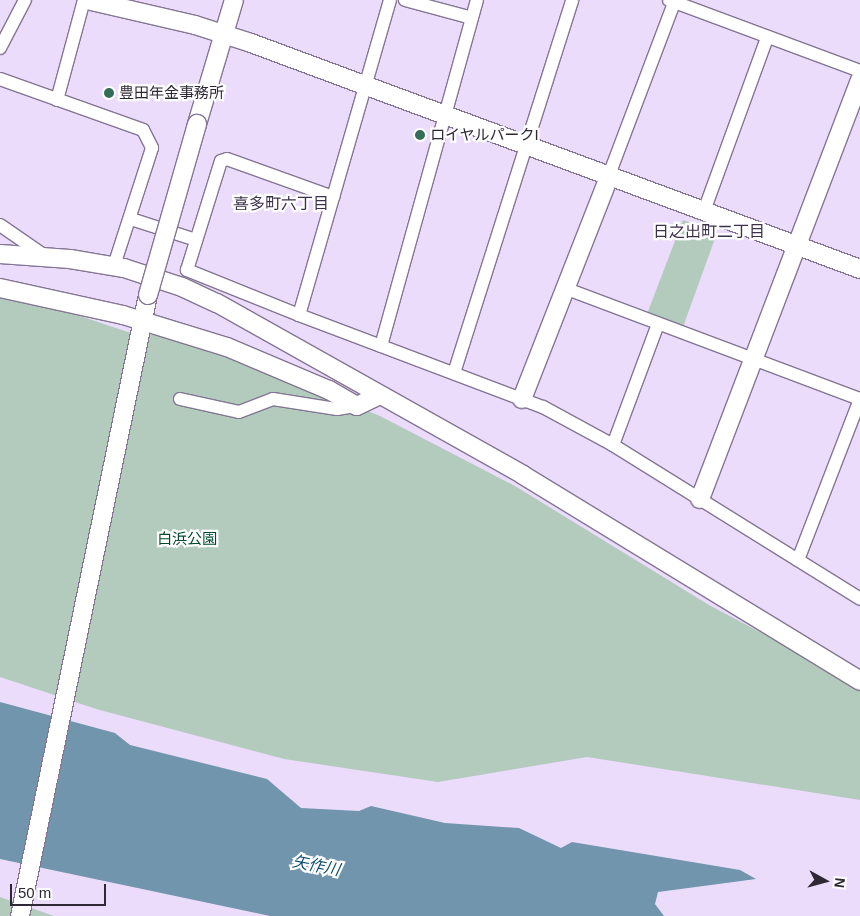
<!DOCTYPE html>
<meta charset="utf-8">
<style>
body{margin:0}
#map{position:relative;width:860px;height:916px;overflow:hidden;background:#ebdcfc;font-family:Arial,"Noto Sans JP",sans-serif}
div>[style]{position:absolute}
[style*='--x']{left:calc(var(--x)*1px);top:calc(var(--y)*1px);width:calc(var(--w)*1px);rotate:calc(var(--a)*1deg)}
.green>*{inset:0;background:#b3cbbd}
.water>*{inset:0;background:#7095ad}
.roads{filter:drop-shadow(1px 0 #847693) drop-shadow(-1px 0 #847693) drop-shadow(0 1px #847693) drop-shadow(0 -1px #847693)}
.street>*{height:12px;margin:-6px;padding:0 6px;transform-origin:6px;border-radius:6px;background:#fff}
.secondary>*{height:18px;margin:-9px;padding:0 9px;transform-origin:9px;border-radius:9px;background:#fff}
.bridges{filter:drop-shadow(1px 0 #847693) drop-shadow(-1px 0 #847693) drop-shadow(0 1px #847693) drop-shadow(0 -1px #847693)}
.secondary-bridge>*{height:18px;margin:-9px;padding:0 9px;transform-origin:9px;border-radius:9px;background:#fff}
.dots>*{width:14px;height:14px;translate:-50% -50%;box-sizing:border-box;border:2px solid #fff;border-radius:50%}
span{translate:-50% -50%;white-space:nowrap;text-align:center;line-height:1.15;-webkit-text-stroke:4.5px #fff;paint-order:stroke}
.poi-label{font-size:15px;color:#2e2835}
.left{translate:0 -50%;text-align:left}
.park-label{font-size:15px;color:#004a2c}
.neighbourhood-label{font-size:16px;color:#3e314b}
.water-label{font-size:16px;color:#0c4f71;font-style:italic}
.north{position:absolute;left:800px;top:856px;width:50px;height:50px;-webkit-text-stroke:4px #fff;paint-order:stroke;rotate:97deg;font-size:14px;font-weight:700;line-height:20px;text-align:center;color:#2e2835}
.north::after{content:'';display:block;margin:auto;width:18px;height:22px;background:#2e2835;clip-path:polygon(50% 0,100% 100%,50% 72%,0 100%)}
.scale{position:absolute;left:10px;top:884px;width:96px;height:22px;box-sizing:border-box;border:2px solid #2e2835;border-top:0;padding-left:6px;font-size:15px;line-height:18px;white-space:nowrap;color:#2e2835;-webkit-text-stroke:4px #fff;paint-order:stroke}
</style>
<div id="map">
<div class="green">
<i style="clip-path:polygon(683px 220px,717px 233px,683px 327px,647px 314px)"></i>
<i style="clip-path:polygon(0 298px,59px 309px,128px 332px,171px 337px,224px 352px,380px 416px,515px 486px,709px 605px,824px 666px,860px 689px,860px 800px,587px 757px,438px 782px,284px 759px,96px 709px,0 677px)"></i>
<i style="clip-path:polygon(0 897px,54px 916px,0 916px)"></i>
</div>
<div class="water">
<i style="clip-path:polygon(0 702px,115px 733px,130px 745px,267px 779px,301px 808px,359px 811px,371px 806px,445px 823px,519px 828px,561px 848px,572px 842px,740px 870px,756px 879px,658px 892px,655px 904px,664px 916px,270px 916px,0 859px)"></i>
</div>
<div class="roads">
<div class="street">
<i style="--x:390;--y:0;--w:328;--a:106.1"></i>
<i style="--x:299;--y:315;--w:261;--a:20.7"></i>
<i style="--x:543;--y:407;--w:80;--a:28.5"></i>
<i style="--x:613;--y:445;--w:291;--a:31.9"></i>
<i style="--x:405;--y:0;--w:69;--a:15"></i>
<i style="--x:669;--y:0;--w:204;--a:20.4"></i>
<i style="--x:0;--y:48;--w:54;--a:-62.5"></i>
<i style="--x:0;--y:79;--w:152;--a:19.6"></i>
<i style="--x:143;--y:130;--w:20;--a:63"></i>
<i style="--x:152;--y:148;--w:124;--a:107.9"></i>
<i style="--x:57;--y:100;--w:104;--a:-74.9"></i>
<i style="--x:606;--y:183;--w:196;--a:-69.3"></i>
<i style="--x:704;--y:211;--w:184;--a:-70"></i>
<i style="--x:131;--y:219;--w:68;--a:17.9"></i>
<i style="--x:0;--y:225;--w:55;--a:34.6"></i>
<i style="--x:567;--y:289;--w:313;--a:20.6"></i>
<i style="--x:299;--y:315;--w:121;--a:-158.1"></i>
<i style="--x:187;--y:270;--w:114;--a:-72.7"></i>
<i style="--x:221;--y:161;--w:6;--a:-18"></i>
<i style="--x:227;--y:159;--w:113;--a:19.7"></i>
<i style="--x:381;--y:346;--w:359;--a:-74.5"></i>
<i style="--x:454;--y:373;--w:391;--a:-72.4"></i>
<i style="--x:180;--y:399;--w:60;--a:12.4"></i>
<i style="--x:239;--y:412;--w:36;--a:-21"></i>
<i style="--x:273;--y:399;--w:65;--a:8.9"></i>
<i style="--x:337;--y:409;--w:20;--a:-9"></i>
<i style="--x:613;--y:445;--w:129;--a:-69.6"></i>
<i style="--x:798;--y:560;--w:173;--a:-68.9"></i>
</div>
<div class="secondary">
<i style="--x:87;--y:0;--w:111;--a:13"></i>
<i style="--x:195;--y:25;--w:59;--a:17.8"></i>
<i style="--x:251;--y:43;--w:650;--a:20.36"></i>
<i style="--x:197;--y:124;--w:129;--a:-73.4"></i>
<i style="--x:0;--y:254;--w:70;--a:4.1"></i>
<i style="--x:70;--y:259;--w:55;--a:9.5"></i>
<i style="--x:124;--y:268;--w:61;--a:18.1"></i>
<i style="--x:182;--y:287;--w:38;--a:25"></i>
<i style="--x:217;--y:303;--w:351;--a:29.3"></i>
<i style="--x:523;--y:475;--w:395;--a:31.4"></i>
<i style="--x:0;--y:288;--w:126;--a:12.4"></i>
<i style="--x:123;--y:315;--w:109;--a:17.1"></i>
<i style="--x:227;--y:347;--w:111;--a:22.9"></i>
<i style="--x:329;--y:390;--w:32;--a:30"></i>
<i style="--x:357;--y:406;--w:25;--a:-26"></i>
<i style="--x:522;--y:399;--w:230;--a:-68.6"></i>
<i style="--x:700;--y:499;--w:449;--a:-69.1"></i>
<i style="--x:20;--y:916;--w:634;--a:-78.35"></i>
</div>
</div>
<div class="bridges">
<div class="secondary-bridge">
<i style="--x:148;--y:295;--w:178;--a:-74"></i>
</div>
</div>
<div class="dots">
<i style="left:109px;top:93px;background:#336e58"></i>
<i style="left:420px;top:135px;background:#336e58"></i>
</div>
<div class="poi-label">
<span class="left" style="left:119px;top:93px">豊田年金事務所</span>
<span class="left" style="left:430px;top:135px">ロイヤルパークI</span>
</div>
<div class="park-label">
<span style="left:187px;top:539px">白浜公園</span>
</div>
<div class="neighbourhood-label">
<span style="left:281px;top:204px">喜多町六丁目</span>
<span style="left:709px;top:232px">日之出町二丁目</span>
</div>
<div class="water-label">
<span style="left:316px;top:866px;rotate:11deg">矢作川</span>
</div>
<div class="north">N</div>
<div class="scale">50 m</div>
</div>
